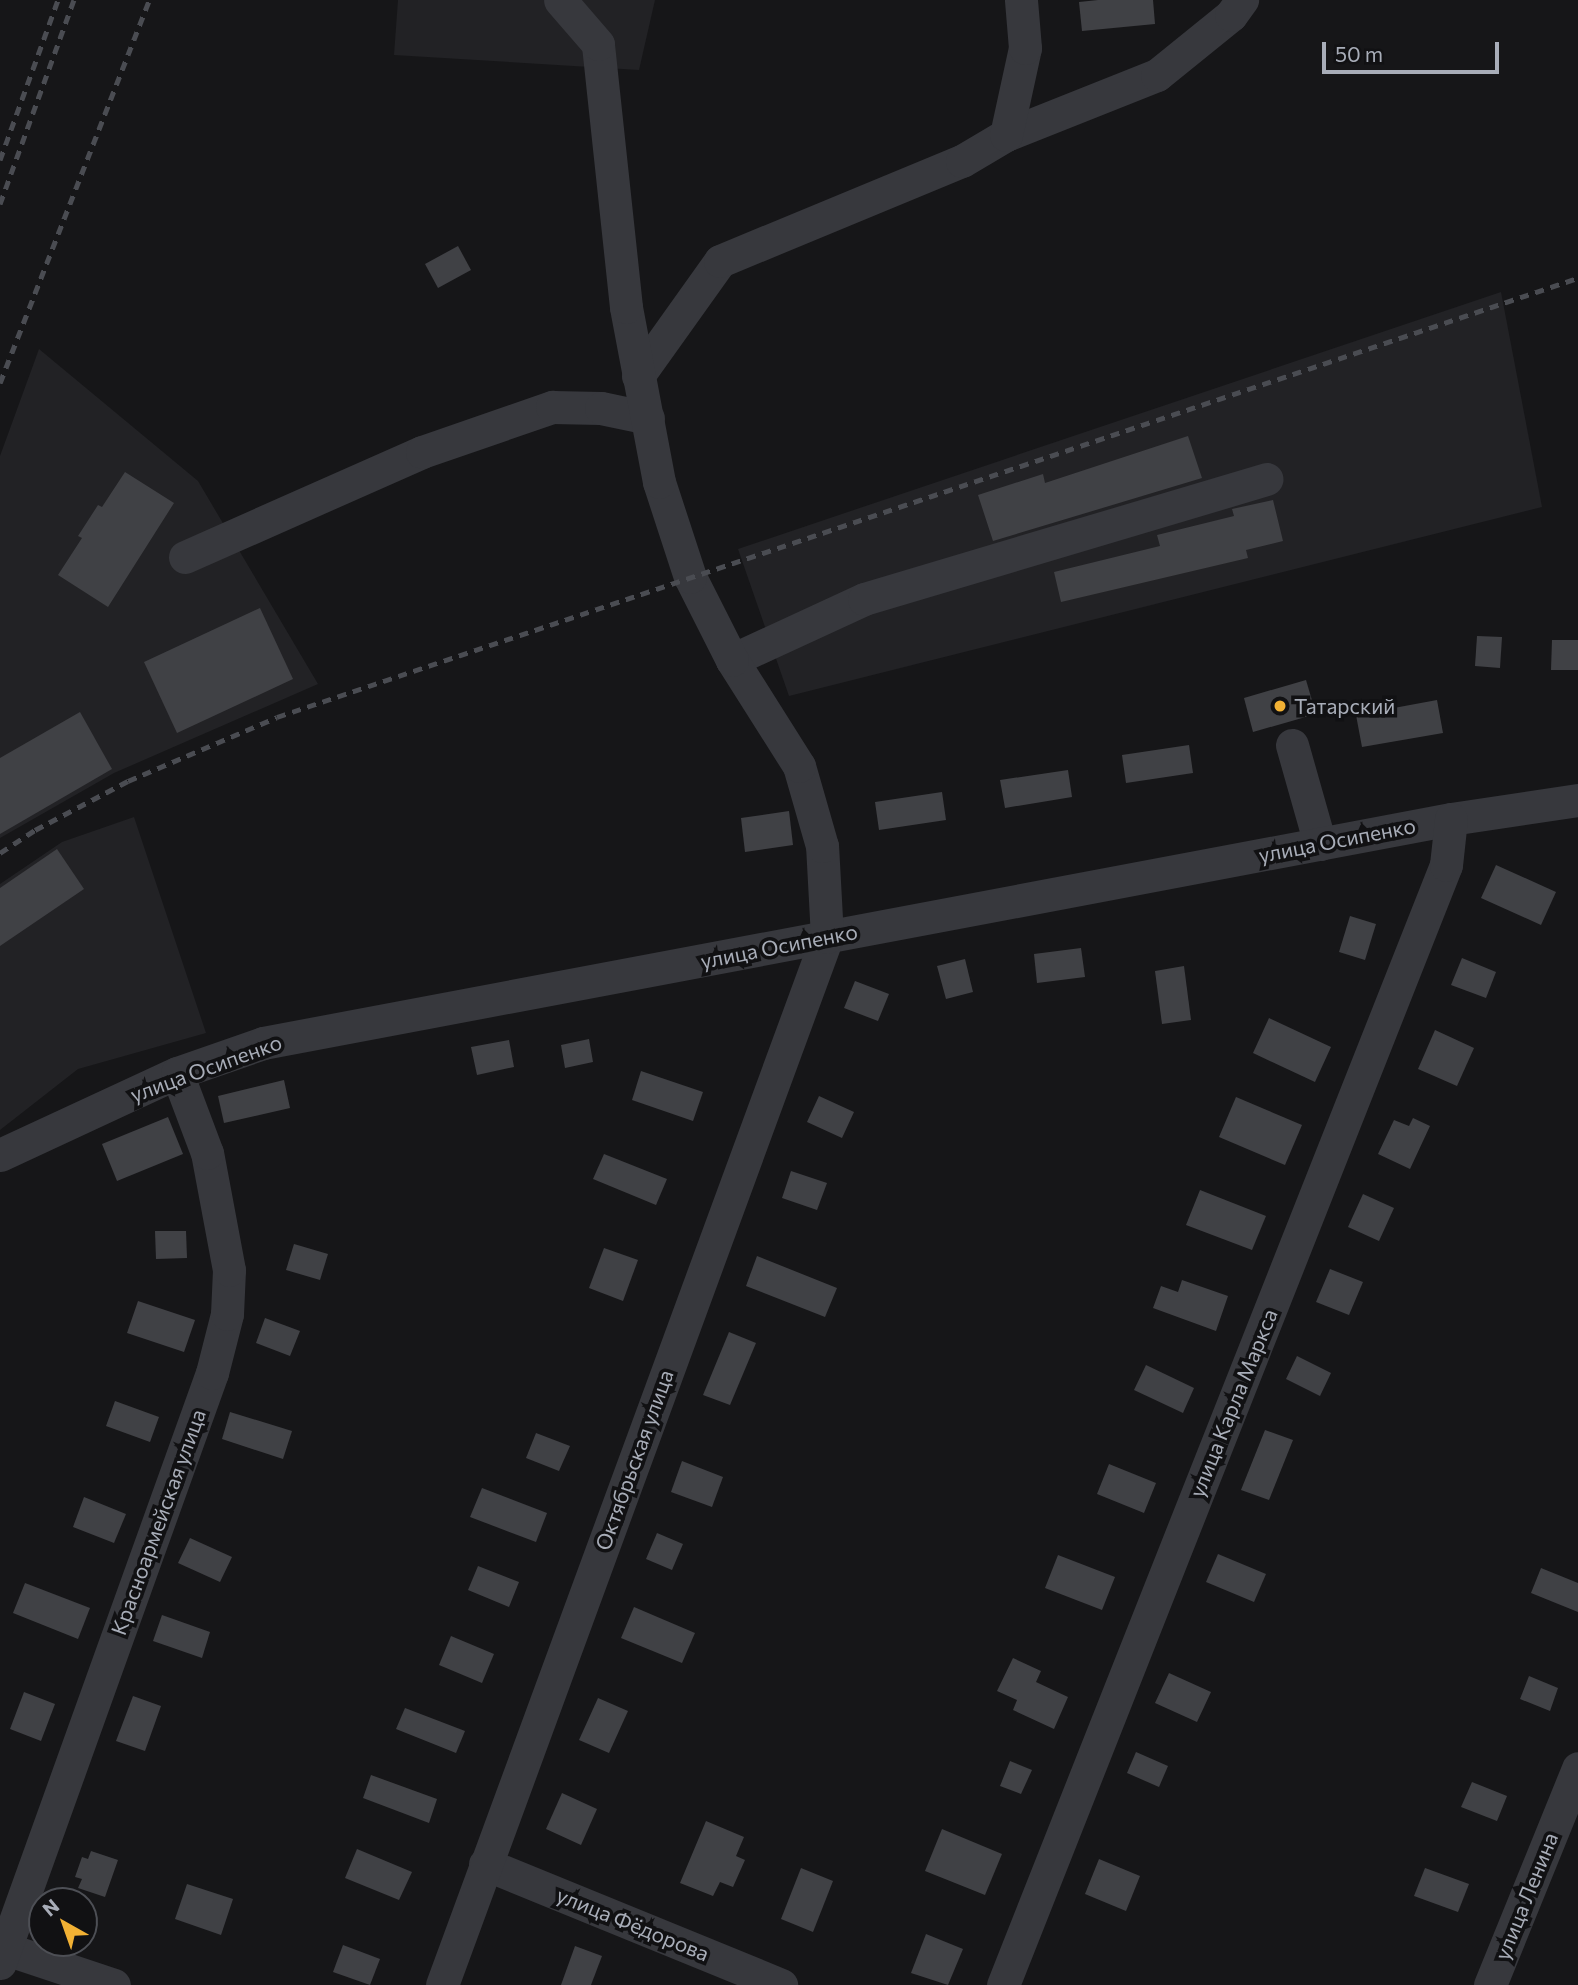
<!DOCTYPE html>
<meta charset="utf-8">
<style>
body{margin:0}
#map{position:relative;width:1578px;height:1985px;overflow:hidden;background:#161618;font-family:Commissioner,sans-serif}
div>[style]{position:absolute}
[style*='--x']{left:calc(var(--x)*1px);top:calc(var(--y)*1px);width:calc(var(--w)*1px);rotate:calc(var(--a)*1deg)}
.built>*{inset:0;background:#222225}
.building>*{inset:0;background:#404145}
.minor>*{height:33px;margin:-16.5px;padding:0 16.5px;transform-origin:16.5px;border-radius:16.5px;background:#37383d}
.rail>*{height:5px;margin-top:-2.5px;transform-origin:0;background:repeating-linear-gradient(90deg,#4a4c52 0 9px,transparent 0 16px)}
.dots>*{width:19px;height:19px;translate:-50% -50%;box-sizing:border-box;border:4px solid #111113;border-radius:50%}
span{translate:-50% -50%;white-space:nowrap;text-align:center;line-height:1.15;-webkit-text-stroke:7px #111113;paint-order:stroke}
.poi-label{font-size:21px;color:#a8adb8}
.left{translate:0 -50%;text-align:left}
.street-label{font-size:21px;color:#a8adb8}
.north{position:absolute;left:28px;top:1887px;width:70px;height:70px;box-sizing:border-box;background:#111113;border:2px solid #4d4f55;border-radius:50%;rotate:320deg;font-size:19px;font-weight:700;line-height:28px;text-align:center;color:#a8adb8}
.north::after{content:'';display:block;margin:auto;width:24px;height:32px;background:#f2b134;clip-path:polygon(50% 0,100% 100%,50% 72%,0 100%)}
.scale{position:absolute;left:1322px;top:42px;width:177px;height:32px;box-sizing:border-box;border:4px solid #a8adb8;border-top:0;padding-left:9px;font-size:21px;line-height:24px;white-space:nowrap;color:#a8adb8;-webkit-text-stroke:5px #111113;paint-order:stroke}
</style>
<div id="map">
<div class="built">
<i style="clip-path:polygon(398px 0,655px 0,639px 70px,394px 55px)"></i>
<i style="clip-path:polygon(1501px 292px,1542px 507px,789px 696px,738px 549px)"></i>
<i style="clip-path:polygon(39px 349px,198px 481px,318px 684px,114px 773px,0 838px,0 456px)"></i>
<i style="clip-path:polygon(134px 817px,206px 1033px,78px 1069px,0 1130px,0 884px,62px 842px)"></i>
</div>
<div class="building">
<i style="clip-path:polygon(1098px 0,1153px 0,1155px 24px,1082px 31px,1079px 2px)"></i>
<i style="clip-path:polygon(458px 246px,471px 270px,438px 288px,425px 264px)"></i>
<i style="clip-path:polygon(1188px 436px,1202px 478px,993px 541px,978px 495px,1043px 474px,1045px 483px)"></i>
<i style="clip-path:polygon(125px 472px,174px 503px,108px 607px,58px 575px,82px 538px,78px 536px,98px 505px,102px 507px)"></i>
<i style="clip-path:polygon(1273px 500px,1283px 541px,1246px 550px,1248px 558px,1061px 602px,1054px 572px,1160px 546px,1157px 535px,1234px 516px,1232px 509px)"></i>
<i style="clip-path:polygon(260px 608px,293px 679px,177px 733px,144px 662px)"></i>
<i style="clip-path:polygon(1477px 636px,1502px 637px,1500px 668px,1475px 666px)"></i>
<i style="clip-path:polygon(1552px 640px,1578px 640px,1578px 670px,1551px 670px)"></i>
<i style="clip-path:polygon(1306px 680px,1316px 714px,1253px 732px,1244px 698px)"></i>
<i style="clip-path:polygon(1437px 700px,1443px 733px,1362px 747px,1356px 715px)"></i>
<i style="clip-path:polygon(80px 712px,112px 769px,0 834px,0 758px)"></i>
<i style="clip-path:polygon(1189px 745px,1193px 773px,1126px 783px,1122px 755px)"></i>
<i style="clip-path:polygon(1068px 770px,1072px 797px,1005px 808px,1000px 780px)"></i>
<i style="clip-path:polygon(942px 792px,946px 820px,879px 830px,875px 802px)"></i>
<i style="clip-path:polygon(789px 811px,793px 845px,745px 852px,741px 818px)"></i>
<i style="clip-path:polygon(57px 849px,84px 889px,0 946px,0 888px)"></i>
<i style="clip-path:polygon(1496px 865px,1556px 892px,1541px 925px,1481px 898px)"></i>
<i style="clip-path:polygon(1350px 916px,1376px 924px,1365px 960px,1339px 952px)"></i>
<i style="clip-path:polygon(1081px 948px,1085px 977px,1037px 983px,1034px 954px)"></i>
<i style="clip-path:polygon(1462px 958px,1496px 972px,1486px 998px,1451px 985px)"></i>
<i style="clip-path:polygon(965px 959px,973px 992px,946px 999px,937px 966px)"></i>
<i style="clip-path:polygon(1184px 966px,1191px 1020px,1162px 1024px,1155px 971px)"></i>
<i style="clip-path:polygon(855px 981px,889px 994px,878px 1021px,844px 1008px)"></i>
<i style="clip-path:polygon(1269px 1018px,1331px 1047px,1315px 1082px,1253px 1053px)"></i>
<i style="clip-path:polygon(1435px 1030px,1474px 1048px,1457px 1086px,1418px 1069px)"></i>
<i style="clip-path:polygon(589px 1039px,593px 1062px,565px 1068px,561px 1045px)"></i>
<i style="clip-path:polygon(509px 1040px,514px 1067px,477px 1075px,471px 1047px)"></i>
<i style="clip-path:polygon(641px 1071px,703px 1092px,693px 1121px,632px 1100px)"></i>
<i style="clip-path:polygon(284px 1080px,290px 1108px,224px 1123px,218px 1096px)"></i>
<i style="clip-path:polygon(819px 1096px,854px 1112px,842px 1138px,807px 1122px)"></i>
<i style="clip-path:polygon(1236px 1097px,1302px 1125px,1285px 1165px,1219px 1137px)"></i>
<i style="clip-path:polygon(168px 1117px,183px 1154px,117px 1181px,102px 1144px)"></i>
<i style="clip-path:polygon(1413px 1118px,1430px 1126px,1410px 1169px,1378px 1154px,1394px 1120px,1409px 1126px)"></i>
<i style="clip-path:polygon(604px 1154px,667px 1179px,656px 1205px,593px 1179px)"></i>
<i style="clip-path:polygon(791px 1171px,827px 1183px,817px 1210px,782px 1198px)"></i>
<i style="clip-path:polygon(1200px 1190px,1266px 1216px,1252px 1250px,1186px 1225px)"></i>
<i style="clip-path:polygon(1363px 1194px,1394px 1208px,1379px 1241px,1348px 1227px)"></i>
<i style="clip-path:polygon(155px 1231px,186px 1231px,187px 1258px,156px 1259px)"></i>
<i style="clip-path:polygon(294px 1244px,328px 1254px,320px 1280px,286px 1270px)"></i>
<i style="clip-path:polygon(604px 1248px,638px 1260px,623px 1301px,589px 1288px)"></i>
<i style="clip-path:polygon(757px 1256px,837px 1288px,825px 1317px,746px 1286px)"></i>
<i style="clip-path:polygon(1330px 1269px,1363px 1282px,1349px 1315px,1316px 1302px)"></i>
<i style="clip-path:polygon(1182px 1280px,1228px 1296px,1216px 1331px,1153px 1308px,1161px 1286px,1178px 1292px)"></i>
<i style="clip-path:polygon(138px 1301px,195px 1320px,184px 1352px,127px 1333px)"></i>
<i style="clip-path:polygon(265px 1318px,300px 1331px,290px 1356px,256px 1343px)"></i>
<i style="clip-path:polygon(729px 1332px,756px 1343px,730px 1405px,703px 1395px)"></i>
<i style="clip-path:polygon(1297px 1356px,1331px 1373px,1320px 1396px,1286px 1379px)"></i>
<i style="clip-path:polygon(1146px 1365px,1194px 1388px,1183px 1413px,1134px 1390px)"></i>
<i style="clip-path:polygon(115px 1401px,159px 1417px,150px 1442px,106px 1426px)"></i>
<i style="clip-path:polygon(230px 1412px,292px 1431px,283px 1459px,222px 1439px)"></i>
<i style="clip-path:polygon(1265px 1430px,1293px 1440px,1269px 1500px,1241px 1490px)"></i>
<i style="clip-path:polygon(536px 1433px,570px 1446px,559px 1471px,526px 1458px)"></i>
<i style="clip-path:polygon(682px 1461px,723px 1477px,712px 1507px,671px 1492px)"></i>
<i style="clip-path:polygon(1109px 1464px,1156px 1483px,1144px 1513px,1097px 1494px)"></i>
<i style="clip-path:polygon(482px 1488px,547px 1513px,536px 1542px,470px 1517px)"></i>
<i style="clip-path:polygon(84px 1497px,126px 1514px,114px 1543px,73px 1527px)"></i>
<i style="clip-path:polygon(657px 1533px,683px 1544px,672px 1570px,646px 1559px)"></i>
<i style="clip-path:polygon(190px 1538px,232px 1557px,220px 1582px,178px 1563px)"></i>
<i style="clip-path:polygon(1218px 1554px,1266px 1574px,1254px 1602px,1206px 1582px)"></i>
<i style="clip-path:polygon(1058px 1555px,1115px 1577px,1102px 1610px,1045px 1588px)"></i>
<i style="clip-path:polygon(478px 1566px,519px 1582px,509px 1607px,468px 1590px)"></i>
<i style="clip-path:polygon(1541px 1568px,1578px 1583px,1578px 1612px,1531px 1593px)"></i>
<i style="clip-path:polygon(25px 1583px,90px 1608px,78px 1639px,13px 1613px)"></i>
<i style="clip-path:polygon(634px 1607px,695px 1633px,682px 1663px,621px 1638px)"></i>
<i style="clip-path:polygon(162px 1615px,210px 1632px,202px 1658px,153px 1641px)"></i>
<i style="clip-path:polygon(451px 1636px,494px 1654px,482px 1683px,439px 1665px)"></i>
<i style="clip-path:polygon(1013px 1658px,1041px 1671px,1036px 1682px,1068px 1697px,1054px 1729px,1013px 1710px,1017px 1700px,997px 1691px)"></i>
<i style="clip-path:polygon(1169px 1673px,1211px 1692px,1197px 1722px,1155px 1703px)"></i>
<i style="clip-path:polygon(1529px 1676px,1558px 1688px,1550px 1711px,1520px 1699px)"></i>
<i style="clip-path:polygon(24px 1692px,55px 1704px,41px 1741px,10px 1729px)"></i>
<i style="clip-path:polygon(133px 1696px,161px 1706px,145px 1751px,116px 1741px)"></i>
<i style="clip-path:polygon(598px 1698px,628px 1711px,609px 1753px,579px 1740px)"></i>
<i style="clip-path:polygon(405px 1708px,465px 1731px,456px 1753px,396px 1729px)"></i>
<i style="clip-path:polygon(1136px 1752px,1168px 1766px,1159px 1787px,1127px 1773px)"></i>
<i style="clip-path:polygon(1010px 1761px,1032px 1770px,1021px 1794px,1000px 1786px)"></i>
<i style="clip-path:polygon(371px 1775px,437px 1799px,429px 1823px,363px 1798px)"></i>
<i style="clip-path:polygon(1472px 1782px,1507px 1796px,1497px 1821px,1461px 1807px)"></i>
<i style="clip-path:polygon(562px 1793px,597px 1809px,581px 1845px,546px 1829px)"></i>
<i style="clip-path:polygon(706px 1821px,744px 1837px,736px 1856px,745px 1860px,733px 1887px,720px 1882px,713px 1896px,680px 1883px)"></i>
<i style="clip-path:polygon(942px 1829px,1002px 1854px,985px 1895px,925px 1871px)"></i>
<i style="clip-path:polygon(357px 1849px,412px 1872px,399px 1900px,345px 1878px)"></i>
<i style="clip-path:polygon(91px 1851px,118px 1860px,105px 1897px,78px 1888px,82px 1879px,75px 1877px,82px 1857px,88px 1859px)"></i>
<i style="clip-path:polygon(1099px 1859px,1140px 1876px,1126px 1911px,1085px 1894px)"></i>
<i style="clip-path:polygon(801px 1868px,833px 1881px,813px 1932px,781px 1919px)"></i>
<i style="clip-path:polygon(1425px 1868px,1469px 1884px,1458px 1912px,1414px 1896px)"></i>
<i style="clip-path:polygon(187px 1884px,233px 1899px,221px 1935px,175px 1919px)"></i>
<i style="clip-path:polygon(926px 1934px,963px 1949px,948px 1985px,911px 1973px)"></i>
<i style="clip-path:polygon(343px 1945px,380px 1959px,370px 1985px,333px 1972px)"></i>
<i style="clip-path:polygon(575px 1946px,602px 1956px,591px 1985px,561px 1985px)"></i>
</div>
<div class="minor">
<i style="--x:1006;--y:135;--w:162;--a:-21.7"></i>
<i style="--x:1157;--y:75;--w:95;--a:-39"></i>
<i style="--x:1231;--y:15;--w:19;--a:-54"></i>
<i style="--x:638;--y:376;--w:141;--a:-54.5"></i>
<i style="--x:720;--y:261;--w:262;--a:-22.5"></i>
<i style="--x:962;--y:161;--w:51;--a:-30.6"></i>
<i style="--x:1006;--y:135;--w:89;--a:-77.7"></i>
<i style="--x:1025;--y:48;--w:48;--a:-94.8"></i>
<i style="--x:185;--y:557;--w:259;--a:-23.9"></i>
<i style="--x:422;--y:452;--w:138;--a:-19.1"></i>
<i style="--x:552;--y:407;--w:49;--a:1.2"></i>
<i style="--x:601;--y:408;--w:48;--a:12"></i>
<i style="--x:732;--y:660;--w:145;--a:-24.8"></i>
<i style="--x:864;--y:599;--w:420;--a:-16.6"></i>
<i style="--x:1292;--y:745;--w:103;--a:74.2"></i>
<i style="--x:0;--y:1155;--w:195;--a:-24.9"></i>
<i style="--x:177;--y:1073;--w:91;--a:-19.2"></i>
<i style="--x:263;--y:1043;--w:1209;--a:-10.68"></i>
<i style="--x:1451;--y:819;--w:128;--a:-8.5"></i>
<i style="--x:485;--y:1864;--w:320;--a:22.2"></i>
<i style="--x:0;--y:1947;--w:120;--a:18.4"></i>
<i style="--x:0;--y:1963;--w:627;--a:-70.24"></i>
<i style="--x:212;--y:1373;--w:61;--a:-75.7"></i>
<i style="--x:227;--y:1314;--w:44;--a:-87.4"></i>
<i style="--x:229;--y:1270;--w:119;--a:-100.6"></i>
<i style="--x:207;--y:1153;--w:85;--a:-110.6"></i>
<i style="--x:442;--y:1985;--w:1116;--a:-69.83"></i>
<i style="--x:827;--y:937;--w:91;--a:-93.1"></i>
<i style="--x:822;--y:846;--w:83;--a:-106"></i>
<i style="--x:799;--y:766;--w:125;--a:-122.3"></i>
<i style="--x:732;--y:660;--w:93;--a:-116.8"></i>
<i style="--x:690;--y:577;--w:100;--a:-108.1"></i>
<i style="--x:659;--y:482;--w:178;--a:-100.7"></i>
<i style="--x:626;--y:307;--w:264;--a:-96.1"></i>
<i style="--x:598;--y:44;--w:58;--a:-130.8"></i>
<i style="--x:1003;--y:1985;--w:1204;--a:-68.42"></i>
<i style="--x:1446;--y:865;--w:46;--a:-83.8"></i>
<i style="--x:1490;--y:1985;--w:234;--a:-67.9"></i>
</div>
<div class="rail">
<i style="--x:0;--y:160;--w:170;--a:-70.1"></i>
<i style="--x:0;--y:204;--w:217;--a:-70.1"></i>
<i style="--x:0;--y:383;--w:411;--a:-68.7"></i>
<i style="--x:0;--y:853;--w:42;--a:-33.3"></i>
<i style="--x:35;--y:830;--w:105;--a:-27.8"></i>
<i style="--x:128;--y:781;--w:162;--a:-23.2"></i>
<i style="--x:277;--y:717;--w:1373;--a:-18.65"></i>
</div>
<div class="dots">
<i style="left:1280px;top:706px;background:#f2b134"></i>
</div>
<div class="poi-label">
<span class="left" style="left:1294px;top:706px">Татарский</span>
</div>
<div class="street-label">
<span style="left:1337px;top:840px;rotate:-11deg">улица Осипенко</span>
<span style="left:779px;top:946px;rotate:-11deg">улица Осипенко</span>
<span style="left:206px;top:1068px;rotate:-20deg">улица Осипенко</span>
<span style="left:1233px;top:1403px;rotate:-68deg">улица Карла Маркса</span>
<span style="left:634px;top:1460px;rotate:-70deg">Октябрьская улица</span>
<span style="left:158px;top:1522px;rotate:-70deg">Красноармейская улица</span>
<span style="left:1526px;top:1896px;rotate:-68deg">улица Ленина</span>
<span style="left:633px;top:1924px;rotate:22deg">улица Фёдорова</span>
</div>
<div class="north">N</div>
<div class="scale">50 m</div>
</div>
